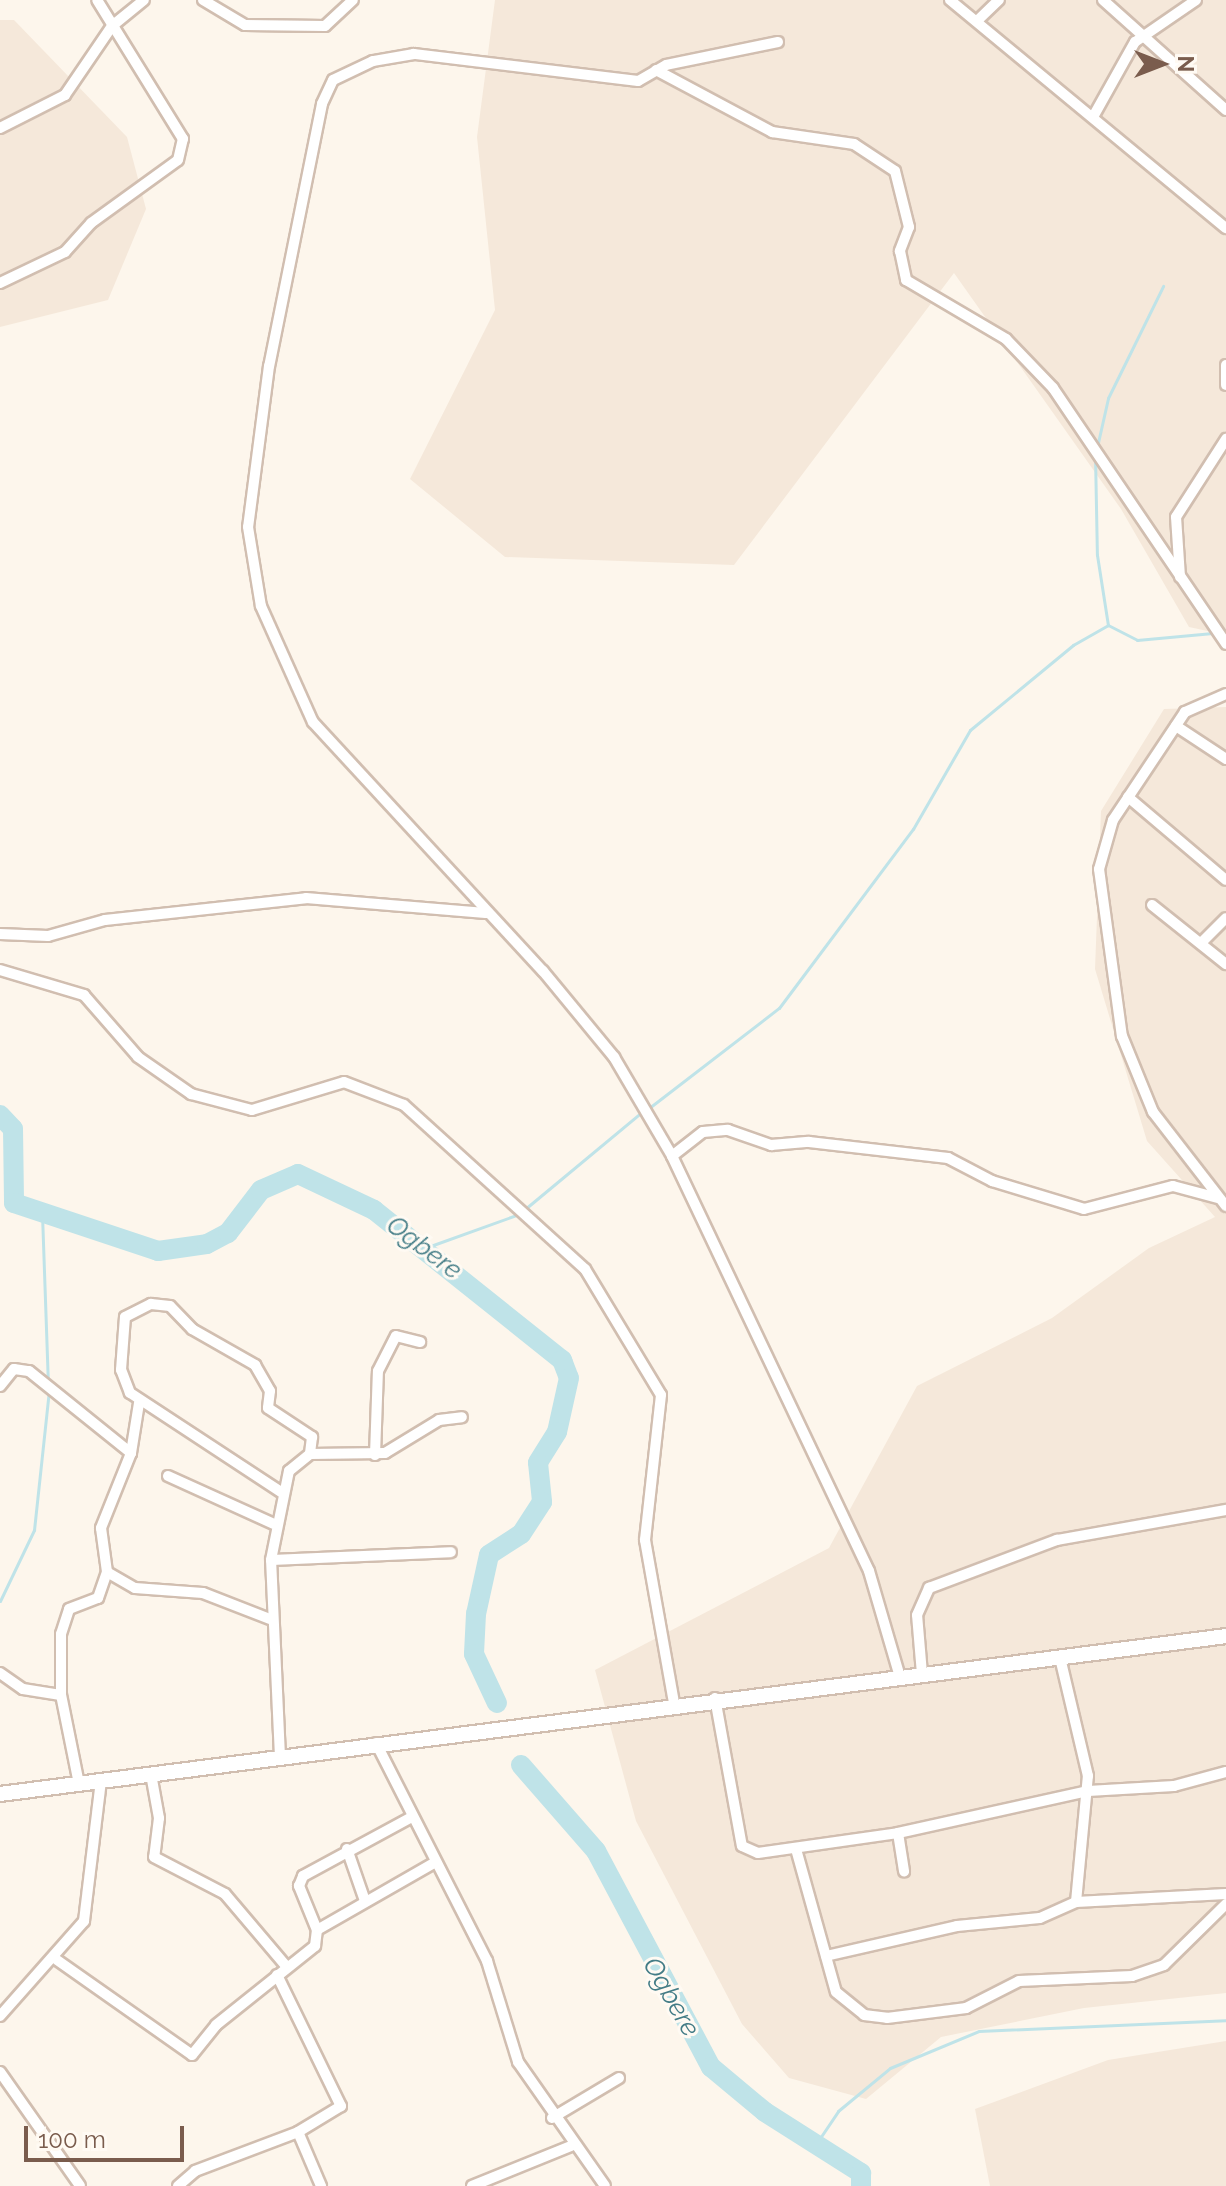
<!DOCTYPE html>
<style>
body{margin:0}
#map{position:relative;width:1226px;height:2186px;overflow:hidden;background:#fdf6ec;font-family:Raleway,sans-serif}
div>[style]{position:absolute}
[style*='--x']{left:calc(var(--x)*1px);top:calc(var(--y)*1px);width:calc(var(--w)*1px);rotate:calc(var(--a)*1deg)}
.residential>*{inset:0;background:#f5e8da}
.stream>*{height:3px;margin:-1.5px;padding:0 1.5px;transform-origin:1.5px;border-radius:1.5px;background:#bfe3e8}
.river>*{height:20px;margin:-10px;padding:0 10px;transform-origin:10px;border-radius:10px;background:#bfe3e8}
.roads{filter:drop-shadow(2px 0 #d1beb0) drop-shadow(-2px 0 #d1beb0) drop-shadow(0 2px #d1beb0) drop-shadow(0 -2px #d1beb0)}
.minor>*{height:10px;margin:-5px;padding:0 5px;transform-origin:5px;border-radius:5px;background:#fff}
.secondary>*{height:14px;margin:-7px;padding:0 7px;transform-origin:7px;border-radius:7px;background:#fff}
span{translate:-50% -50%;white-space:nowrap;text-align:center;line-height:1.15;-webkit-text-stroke:6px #fffaf3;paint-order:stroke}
.water-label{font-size:26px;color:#437c86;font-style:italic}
.north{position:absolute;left:1122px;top:24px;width:80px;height:80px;-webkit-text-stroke:6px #fffaf3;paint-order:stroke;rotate:90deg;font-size:22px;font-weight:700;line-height:32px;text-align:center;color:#7a5c4d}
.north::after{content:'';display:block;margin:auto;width:28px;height:36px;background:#7a5c4d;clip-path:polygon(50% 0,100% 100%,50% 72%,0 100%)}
.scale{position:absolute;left:24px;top:2126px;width:160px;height:36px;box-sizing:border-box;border:4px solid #7a5c4d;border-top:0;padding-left:10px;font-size:24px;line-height:28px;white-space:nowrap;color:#7a5c4d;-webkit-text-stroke:6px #fffaf3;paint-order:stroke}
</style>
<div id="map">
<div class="residential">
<i style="clip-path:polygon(495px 0,1226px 0,1226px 635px,1189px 627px,1121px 509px,954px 273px,734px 565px,505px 557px,410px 479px,495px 310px,477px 137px)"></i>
<i style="clip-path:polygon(0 20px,14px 20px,127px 137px,146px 209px,108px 300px,0 327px)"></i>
<i style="clip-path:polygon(1226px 707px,1226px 1993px,1084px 2008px,941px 2037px,866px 2099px,789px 2078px,742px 2024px,636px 1821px,595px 1670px,829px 1548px,917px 1386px,1052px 1318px,1149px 1248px,1215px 1217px,1147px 1141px,1095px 969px,1101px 811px,1164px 709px)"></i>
<i style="clip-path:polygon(1226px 2041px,1226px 2186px,990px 2186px,975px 2109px,1108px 2060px)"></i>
</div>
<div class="stream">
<i style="--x:1097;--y:447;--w:50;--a:-77.3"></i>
<i style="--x:1108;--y:398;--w:125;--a:-63.8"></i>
<i style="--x:1095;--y:455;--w:100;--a:88.9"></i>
<i style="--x:1097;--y:555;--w:71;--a:81.1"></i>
<i style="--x:1108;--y:625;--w:33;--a:27"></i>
<i style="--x:1137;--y:640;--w:76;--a:-5.3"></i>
<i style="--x:649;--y:1108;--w:164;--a:-37.6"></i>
<i style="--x:779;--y:1008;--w:224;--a:-53.2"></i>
<i style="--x:913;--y:829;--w:114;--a:-60.1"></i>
<i style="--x:970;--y:730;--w:134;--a:-39.5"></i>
<i style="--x:1073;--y:645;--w:40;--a:-29.7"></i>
<i style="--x:525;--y:1209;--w:152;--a:-39.7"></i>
<i style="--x:42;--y:1214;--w:168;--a:88"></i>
<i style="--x:422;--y:1249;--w:103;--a:-19.8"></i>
<i style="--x:0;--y:1601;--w:79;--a:-64.4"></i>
<i style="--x:34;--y:1530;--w:141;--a:-83.9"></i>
<i style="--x:818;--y:2141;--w:36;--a:-56"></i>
<i style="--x:838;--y:2111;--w:67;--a:-39.6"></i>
<i style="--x:890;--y:2068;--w:96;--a:-22.6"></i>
<i style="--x:979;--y:2031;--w:247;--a:-2.5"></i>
</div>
<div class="river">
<i style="--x:0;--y:1115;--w:19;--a:47"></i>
<i style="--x:13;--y:1129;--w:74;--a:89.2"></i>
<i style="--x:14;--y:1203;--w:152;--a:18.4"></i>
<i style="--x:158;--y:1251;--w:49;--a:-8.1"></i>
<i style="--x:207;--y:1244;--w:24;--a:-28"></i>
<i style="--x:228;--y:1233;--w:54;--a:-52.5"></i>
<i style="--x:261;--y:1190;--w:40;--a:-23.4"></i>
<i style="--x:298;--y:1174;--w:84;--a:25.3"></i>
<i style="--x:374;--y:1210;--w:241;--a:38.6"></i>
<i style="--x:562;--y:1360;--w:19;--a:69"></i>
<i style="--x:569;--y:1378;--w:55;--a:102.5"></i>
<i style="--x:557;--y:1432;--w:36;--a:122"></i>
<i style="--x:538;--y:1463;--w:39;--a:84"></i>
<i style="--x:542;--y:1502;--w:38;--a:123"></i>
<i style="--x:521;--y:1534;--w:38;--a:147"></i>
<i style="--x:489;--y:1555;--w:60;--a:102.4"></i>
<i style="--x:476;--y:1614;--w:40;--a:92.9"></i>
<i style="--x:474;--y:1654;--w:54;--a:64.9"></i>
<i style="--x:521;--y:1765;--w:114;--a:48.9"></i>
<i style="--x:596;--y:1851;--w:245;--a:62"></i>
<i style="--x:711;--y:2067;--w:70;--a:39.8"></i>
<i style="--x:765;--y:2112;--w:114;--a:32.4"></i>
<i style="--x:861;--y:2173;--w:13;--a:90"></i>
</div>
<div class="roads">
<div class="minor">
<i style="--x:203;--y:0;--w:49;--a:30.8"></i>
<i style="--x:245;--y:25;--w:80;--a:0.7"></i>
<i style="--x:325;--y:26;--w:38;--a:-43"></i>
<i style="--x:950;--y:0;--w:358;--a:39.6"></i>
<i style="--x:1103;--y:0;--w:165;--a:41.8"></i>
<i style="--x:978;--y:20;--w:29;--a:-44"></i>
<i style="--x:778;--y:42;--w:114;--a:168.4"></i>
<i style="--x:666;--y:65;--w:32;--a:150"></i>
<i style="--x:638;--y:81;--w:226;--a:-173.1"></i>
<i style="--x:414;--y:54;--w:42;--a:170.3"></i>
<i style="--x:373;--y:61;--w:44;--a:154.6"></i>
<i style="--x:333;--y:80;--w:26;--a:115"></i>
<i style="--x:322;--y:104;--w:267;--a:101.4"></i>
<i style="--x:269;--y:366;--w:162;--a:97.4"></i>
<i style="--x:248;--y:527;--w:80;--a:80.7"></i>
<i style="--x:261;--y:606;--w:127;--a:65.9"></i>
<i style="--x:313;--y:722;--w:339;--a:47.3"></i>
<i style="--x:543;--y:971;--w:112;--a:50.5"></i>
<i style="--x:614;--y:1057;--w:115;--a:59.6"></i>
<i style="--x:672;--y:1156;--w:459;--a:64.6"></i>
<i style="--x:869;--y:1571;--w:110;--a:73.7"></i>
<i style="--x:656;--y:70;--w:132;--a:28.1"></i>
<i style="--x:772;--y:132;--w:83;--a:8.3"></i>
<i style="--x:854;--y:144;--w:49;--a:33.4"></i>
<i style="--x:895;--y:171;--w:58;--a:76"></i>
<i style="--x:909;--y:227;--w:26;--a:111"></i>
<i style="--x:900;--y:251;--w:30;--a:78"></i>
<i style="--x:906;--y:280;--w:116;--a:30.5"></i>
<i style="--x:1006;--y:339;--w:68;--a:46.2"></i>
<i style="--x:1053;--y:388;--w:309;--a:55.9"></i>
<i style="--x:1093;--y:117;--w:86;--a:-60.8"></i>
<i style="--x:1135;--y:42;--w:74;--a:-34.5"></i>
<i style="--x:0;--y:128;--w:73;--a:-26.9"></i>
<i style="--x:65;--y:95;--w:83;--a:-55.7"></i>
<i style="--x:112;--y:26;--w:41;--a:-39.1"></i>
<i style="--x:0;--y:283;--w:72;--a:-25.5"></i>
<i style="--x:65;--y:252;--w:39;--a:-48"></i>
<i style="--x:91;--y:223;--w:107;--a:-35.9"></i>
<i style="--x:178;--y:160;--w:22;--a:-77"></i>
<i style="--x:183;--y:139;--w:163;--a:-121.7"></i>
<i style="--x:1226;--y:365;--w:20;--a:90"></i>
<i style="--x:1180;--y:577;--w:60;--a:-93.8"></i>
<i style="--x:1176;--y:517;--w:93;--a:-57.3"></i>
<i style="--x:1226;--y:694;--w:45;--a:156.3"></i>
<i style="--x:1185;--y:712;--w:130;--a:123.7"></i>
<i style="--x:1113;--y:820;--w:51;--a:105.9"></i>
<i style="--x:1099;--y:869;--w:169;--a:82.2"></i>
<i style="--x:1122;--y:1036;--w:82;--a:67.8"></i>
<i style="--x:1153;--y:1112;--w:119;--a:52.2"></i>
<i style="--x:1176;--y:726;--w:60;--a:33.4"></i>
<i style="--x:1128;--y:797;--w:128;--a:40.3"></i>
<i style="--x:1152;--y:905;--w:95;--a:38.6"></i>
<i style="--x:0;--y:934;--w:48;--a:2.4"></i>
<i style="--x:48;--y:936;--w:59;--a:-15.7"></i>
<i style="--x:105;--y:920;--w:202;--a:-6.2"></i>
<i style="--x:306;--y:898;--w:180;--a:4.8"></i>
<i style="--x:1201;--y:943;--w:35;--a:-45"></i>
<i style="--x:0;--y:970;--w:88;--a:16.6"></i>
<i style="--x:84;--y:995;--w:82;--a:48.9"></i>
<i style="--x:138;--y:1057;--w:65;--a:34.9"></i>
<i style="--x:191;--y:1094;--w:63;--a:14.7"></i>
<i style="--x:252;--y:1110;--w:96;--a:-16.9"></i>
<i style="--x:344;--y:1082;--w:64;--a:21"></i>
<i style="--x:404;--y:1105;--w:244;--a:42.2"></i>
<i style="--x:585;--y:1269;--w:147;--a:58.9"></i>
<i style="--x:661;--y:1395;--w:146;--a:96.3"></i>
<i style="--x:645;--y:1540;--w:166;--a:79.9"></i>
<i style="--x:672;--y:1156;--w:39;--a:-38"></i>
<i style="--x:703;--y:1132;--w:25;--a:-5"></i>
<i style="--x:728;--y:1130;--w:46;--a:19.2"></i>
<i style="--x:771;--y:1145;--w:38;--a:-5"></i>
<i style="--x:809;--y:1142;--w:140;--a:6.6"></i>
<i style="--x:948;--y:1158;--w:50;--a:27.6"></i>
<i style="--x:992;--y:1181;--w:96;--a:16.9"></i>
<i style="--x:1084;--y:1209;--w:92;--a:-14.5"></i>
<i style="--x:1173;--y:1186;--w:47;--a:14.9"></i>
<i style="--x:0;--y:1386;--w:22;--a:-51"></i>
<i style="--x:14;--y:1369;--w:15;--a:8"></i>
<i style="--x:29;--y:1371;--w:131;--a:38.8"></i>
<i style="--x:139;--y:1403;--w:51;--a:99.1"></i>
<i style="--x:131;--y:1453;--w:81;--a:111.8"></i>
<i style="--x:101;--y:1528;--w:44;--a:82.2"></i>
<i style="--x:107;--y:1572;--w:32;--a:30"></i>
<i style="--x:135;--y:1588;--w:68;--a:4.2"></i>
<i style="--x:203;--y:1593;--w:72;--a:21.2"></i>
<i style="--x:375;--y:1455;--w:84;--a:-88"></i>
<i style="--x:378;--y:1371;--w:39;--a:-63"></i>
<i style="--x:396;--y:1336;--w:25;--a:14"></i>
<i style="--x:168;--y:1476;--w:116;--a:24.4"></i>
<i style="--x:281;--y:1492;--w:181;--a:-146.7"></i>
<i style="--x:130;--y:1393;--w:25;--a:-111"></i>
<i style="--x:121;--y:1370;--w:53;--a:-85.7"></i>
<i style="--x:125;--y:1317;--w:29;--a:-27"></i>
<i style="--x:151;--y:1304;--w:19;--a:6"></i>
<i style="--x:170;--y:1306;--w:32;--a:46"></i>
<i style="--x:192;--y:1329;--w:73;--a:29.7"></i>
<i style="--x:255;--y:1365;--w:30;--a:60"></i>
<i style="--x:270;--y:1391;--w:17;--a:97"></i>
<i style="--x:268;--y:1408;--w:53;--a:33.4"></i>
<i style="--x:312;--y:1437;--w:17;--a:97"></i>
<i style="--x:271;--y:1560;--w:180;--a:-2.5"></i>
<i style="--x:0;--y:1673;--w:28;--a:35"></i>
<i style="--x:23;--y:1689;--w:38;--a:9"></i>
<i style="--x:922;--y:1674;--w:59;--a:-94.8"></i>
<i style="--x:917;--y:1615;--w:30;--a:-66"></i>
<i style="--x:929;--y:1588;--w:137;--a:-20.6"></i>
<i style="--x:1057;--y:1540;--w:172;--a:-10.1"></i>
<i style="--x:715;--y:1698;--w:150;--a:79.7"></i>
<i style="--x:742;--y:1846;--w:17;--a:24"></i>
<i style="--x:758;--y:1853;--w:141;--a:-8.1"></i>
<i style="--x:898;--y:1833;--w:39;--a:81"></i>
<i style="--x:376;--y:1743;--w:245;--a:63"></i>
<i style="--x:487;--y:1961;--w:106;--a:72.9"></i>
<i style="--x:518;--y:2062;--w:151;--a:54.9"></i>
<i style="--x:280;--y:1757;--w:197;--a:-92.6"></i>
<i style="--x:271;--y:1560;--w:91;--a:-78.6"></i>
<i style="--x:289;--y:1471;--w:27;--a:-39"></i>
<i style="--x:310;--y:1454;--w:75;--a:-0.8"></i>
<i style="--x:385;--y:1453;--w:63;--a:-31.4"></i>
<i style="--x:439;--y:1420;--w:23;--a:-7"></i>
<i style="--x:151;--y:1774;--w:45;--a:79.7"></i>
<i style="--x:159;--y:1818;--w:39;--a:97"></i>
<i style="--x:154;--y:1857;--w:80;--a:27.5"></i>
<i style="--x:225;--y:1894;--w:96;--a:49.7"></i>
<i style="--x:79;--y:1784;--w:91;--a:-101.4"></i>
<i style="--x:61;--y:1695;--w:61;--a:-90"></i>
<i style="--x:61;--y:1634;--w:26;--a:-72"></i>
<i style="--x:69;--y:1609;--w:31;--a:-21"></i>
<i style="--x:98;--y:1598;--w:28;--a:-71"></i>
<i style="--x:898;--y:1833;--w:195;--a:-12.5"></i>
<i style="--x:1088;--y:1791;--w:86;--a:-3.3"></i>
<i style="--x:1174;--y:1786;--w:54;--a:-15.1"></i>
<i style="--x:347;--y:1849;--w:55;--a:70.9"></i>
<i style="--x:796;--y:1849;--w:148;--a:74.4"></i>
<i style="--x:836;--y:1992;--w:36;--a:39"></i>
<i style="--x:864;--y:2015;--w:23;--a:7"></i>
<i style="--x:887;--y:2018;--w:80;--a:-7.2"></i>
<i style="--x:966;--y:2008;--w:59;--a:-27"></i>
<i style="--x:1019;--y:1981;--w:113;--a:-2.5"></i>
<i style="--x:1132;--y:1976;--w:34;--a:-19"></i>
<i style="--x:1164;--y:1965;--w:87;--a:-44.5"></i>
<i style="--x:1076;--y:1902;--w:150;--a:-3.1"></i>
<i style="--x:317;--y:1930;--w:135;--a:-29.8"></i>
<i style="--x:826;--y:1956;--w:134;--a:-12.9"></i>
<i style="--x:957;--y:1926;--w:83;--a:-5.5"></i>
<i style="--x:1040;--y:1918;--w:39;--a:-24"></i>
<i style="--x:1076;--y:1902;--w:127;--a:-84.6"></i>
<i style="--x:1088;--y:1776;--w:121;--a:-103.3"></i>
<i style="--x:57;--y:1960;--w:165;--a:35.1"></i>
<i style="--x:192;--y:2055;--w:38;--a:-51"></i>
<i style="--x:216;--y:2025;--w:127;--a:-38.6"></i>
<i style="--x:315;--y:1946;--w:16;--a:-83"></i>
<i style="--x:317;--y:1930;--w:48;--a:-112.2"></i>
<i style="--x:299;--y:1886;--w:11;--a:-68"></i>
<i style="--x:303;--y:1876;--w:122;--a:-28.5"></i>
<i style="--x:277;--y:1975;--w:146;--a:64"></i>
<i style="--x:341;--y:2106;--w:50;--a:148.8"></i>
<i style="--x:0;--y:2016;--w:127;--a:-48.5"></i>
<i style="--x:84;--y:1921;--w:141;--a:-83.1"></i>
<i style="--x:0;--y:2072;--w:139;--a:54.9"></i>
<i style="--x:552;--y:2118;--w:78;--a:-30.8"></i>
<i style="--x:178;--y:2186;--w:23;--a:-41"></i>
<i style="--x:195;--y:2171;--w:110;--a:-20.7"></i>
<i style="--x:298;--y:2132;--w:59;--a:66.9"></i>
<i style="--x:472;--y:2186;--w:107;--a:-22"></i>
</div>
<div class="secondary">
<i style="--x:0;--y:1794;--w:1236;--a:-7.34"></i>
</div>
</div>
<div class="water-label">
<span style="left:424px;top:1248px;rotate:37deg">Ogbere</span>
<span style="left:671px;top:1997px;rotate:60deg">Ogbere</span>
</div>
<div class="north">N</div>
<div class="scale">100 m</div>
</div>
